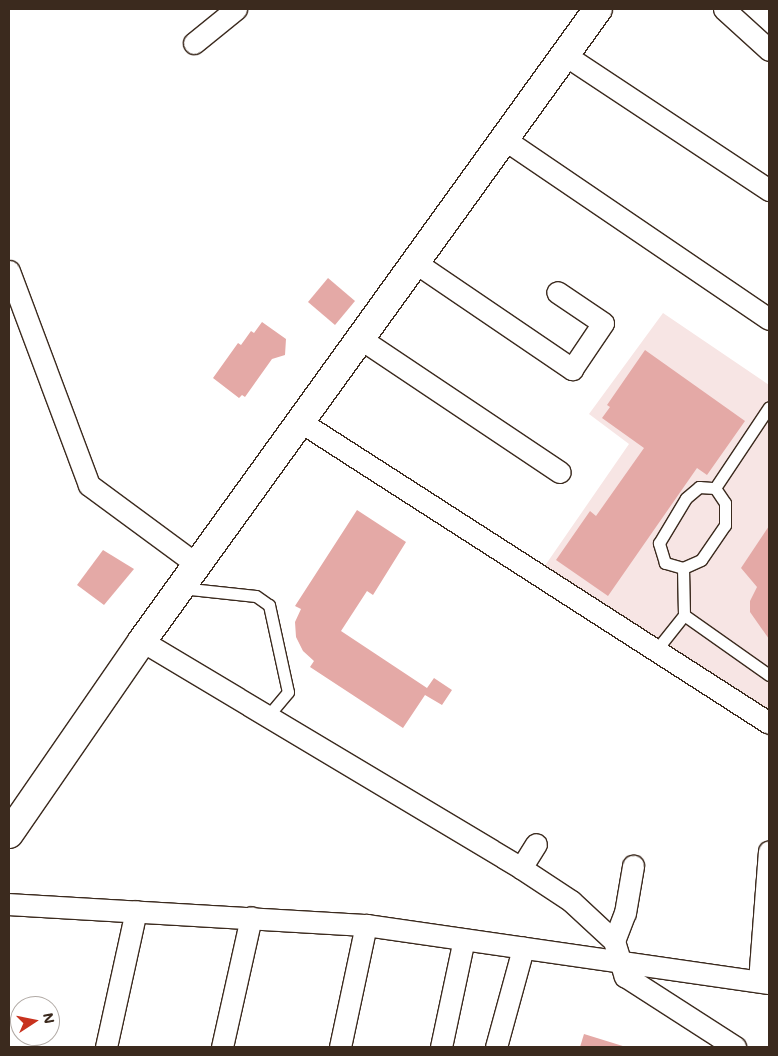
<!DOCTYPE html>
<style>
body{margin:0}
#map{position:relative;width:778px;height:1056px;overflow:hidden;background:#fff;font-family:Mali,sans-serif}
div>[style]{position:absolute}
[style*='--x']{left:calc(var(--x)*1px);top:calc(var(--y)*1px);width:calc(var(--w)*1px);rotate:calc(var(--a)*1deg)}
.built>*{inset:0;background:#f7e5e4}
.building>*{inset:0;background:#e4a9a6}
.roads{filter:drop-shadow(1px 0 #3b2a1e) drop-shadow(-1px 0 #3b2a1e) drop-shadow(0 1px #3b2a1e) drop-shadow(0 -1px #3b2a1e)}
.service>*{height:11px;margin:-5.5px;padding:0 5.5px;transform-origin:5.5px;border-radius:5.5px;background:#fff}
.minor>*{height:21px;margin:-10.5px;padding:0 10.5px;transform-origin:10.5px;border-radius:10.5px;background:#fff}
.tertiary>*{height:28px;margin:-14px;padding:0 14px;transform-origin:14px;border-radius:14px;background:#fff}
span{translate:-50% -50%;white-space:nowrap;text-align:center;line-height:1.15;-webkit-text-stroke:4px #fff;paint-order:stroke}
.frame{position:absolute;inset:0;border:10px solid #3b2a1e;pointer-events:none}
.north{position:absolute;left:10px;top:996px;width:50px;height:50px;box-sizing:border-box;background:#fff;border:1px solid #b1aaa5;border-radius:50%;rotate:79deg;font-size:14px;font-weight:700;line-height:20px;text-align:center;color:#3b2a1e}
.north::after{content:'';display:block;margin:auto;width:18px;height:22px;background:#c8321e;clip-path:polygon(50% 0,100% 100%,50% 72%,0 100%)}
</style>
<div id="map">
<div class="built">
<i style="clip-path:polygon(663px 313px,769px 385px,769px 715px,542px 570px,629px 444px,589px 414px)"></i>
</div>
<div class="building">
<i style="clip-path:polygon(328px 278px,355px 301px,335px 325px,308px 302px)"></i>
<i style="clip-path:polygon(262px 322px,286px 339px,285px 355px,272px 359px,245px 397px,242px 395px,239px 398px,213px 378px,238px 343px,241px 345px,251px 331px,254px 333px)"></i>
<i style="clip-path:polygon(645px 350px,745px 421px,707px 475px,697px 468px,608px 596px,556px 560px,590px 511px,596px 516px,644px 448px,602px 418px,610px 407px,607px 405px)"></i>
<i style="clip-path:polygon(357px 510px,406px 542px,373px 595px,367px 591px,341px 631px,427px 688px,434px 678px,452px 690px,442px 705px,425px 695px,403px 728px,310px 667px,314px 661px,303px 651px,296px 637px,295px 622px,301px 609px,295px 606px)"></i>
<i style="clip-path:polygon(769px 526px,769px 639px,750px 612px,750px 601px,757px 587px,741px 568px)"></i>
<i style="clip-path:polygon(103px 550px,134px 569px,104px 605px,77px 585px)"></i>
<i style="clip-path:polygon(584px 1034px,626px 1047px,580px 1047px)"></i>
</div>
<div class="roads">
<div class="service">
<i style="--x:699;--y:487;--w:16;--a:4"></i>
<i style="--x:715;--y:488;--w:18;--a:56"></i>
<i style="--x:725;--y:503;--w:22;--a:90"></i>
<i style="--x:725;--y:525;--w:42;--a:124.4"></i>
<i style="--x:701;--y:560;--w:20;--a:156"></i>
<i style="--x:683;--y:568;--w:19;--a:-164"></i>
<i style="--x:665;--y:563;--w:21;--a:-107"></i>
<i style="--x:659;--y:543;--w:52;--a:-59"></i>
<i style="--x:686;--y:498;--w:17;--a:-40"></i>
<i style="--x:715;--y:488;--w:97;--a:-56.3"></i>
<i style="--x:181;--y:588;--w:75;--a:6.1"></i>
<i style="--x:256;--y:596;--w:16;--a:35"></i>
<i style="--x:269;--y:605;--w:89;--a:77.7"></i>
<i style="--x:288;--y:692;--w:31;--a:130"></i>
<i style="--x:684;--y:615;--w:104;--a:35.2"></i>
<i style="--x:657;--y:649;--w:43;--a:-51.5"></i>
<i style="--x:684;--y:615;--w:47;--a:-91.2"></i>
</div>
<div class="minor">
<i style="--x:724;--y:9;--w:61;--a:42.3"></i>
<i style="--x:194;--y:43;--w:54;--a:-39"></i>
<i style="--x:565;--y:55;--w:245;--a:33.5"></i>
<i style="--x:504;--y:139;--w:320;--a:34.2"></i>
<i style="--x:416;--y:263;--w:189;--a:34.2"></i>
<i style="--x:572;--y:369;--w:55;--a:-56"></i>
<i style="--x:603;--y:323;--w:55;--a:-146"></i>
<i style="--x:9;--y:271;--w:228;--a:69.5"></i>
<i style="--x:89;--y:485;--w:133;--a:36.4"></i>
<i style="--x:361;--y:339;--w:239;--a:33.8"></i>
<i style="--x:301;--y:422;--w:556;--a:32.75"></i>
<i style="--x:142;--y:641;--w:442;--a:30.9"></i>
<i style="--x:521;--y:868;--w:60;--a:33.4"></i>
<i style="--x:571;--y:901;--w:59;--a:42.9"></i>
<i style="--x:614;--y:941;--w:37;--a:73"></i>
<i style="--x:625;--y:976;--w:131;--a:32.8"></i>
<i style="--x:521;--y:868;--w:28;--a:-58"></i>
<i style="--x:9;--y:904;--w:358;--a:3.4"></i>
<i style="--x:366;--y:925;--w:407;--a:8.2"></i>
<i style="--x:614;--y:941;--w:30;--a:-69"></i>
<i style="--x:625;--y:913;--w:48;--a:-80.3"></i>
<i style="--x:759;--y:981;--w:130;--a:-85.6"></i>
<i style="--x:106;--y:1047;--w:139;--a:-77.6"></i>
<i style="--x:222;--y:1047;--w:133;--a:-77.4"></i>
<i style="--x:340;--y:1047;--w:125;--a:-78"></i>
<i style="--x:441;--y:1047;--w:110;--a:-78"></i>
<i style="--x:496;--y:1047;--w:103;--a:-74.7"></i>
</div>
<div class="tertiary">
<i style="--x:9;--y:834;--w:234;--a:-55.4"></i>
<i style="--x:142;--y:641;--w:779;--a:-54.19"></i>
</div>
</div>
<div class="frame"></div>
<div class="north">N</div>
</div>
